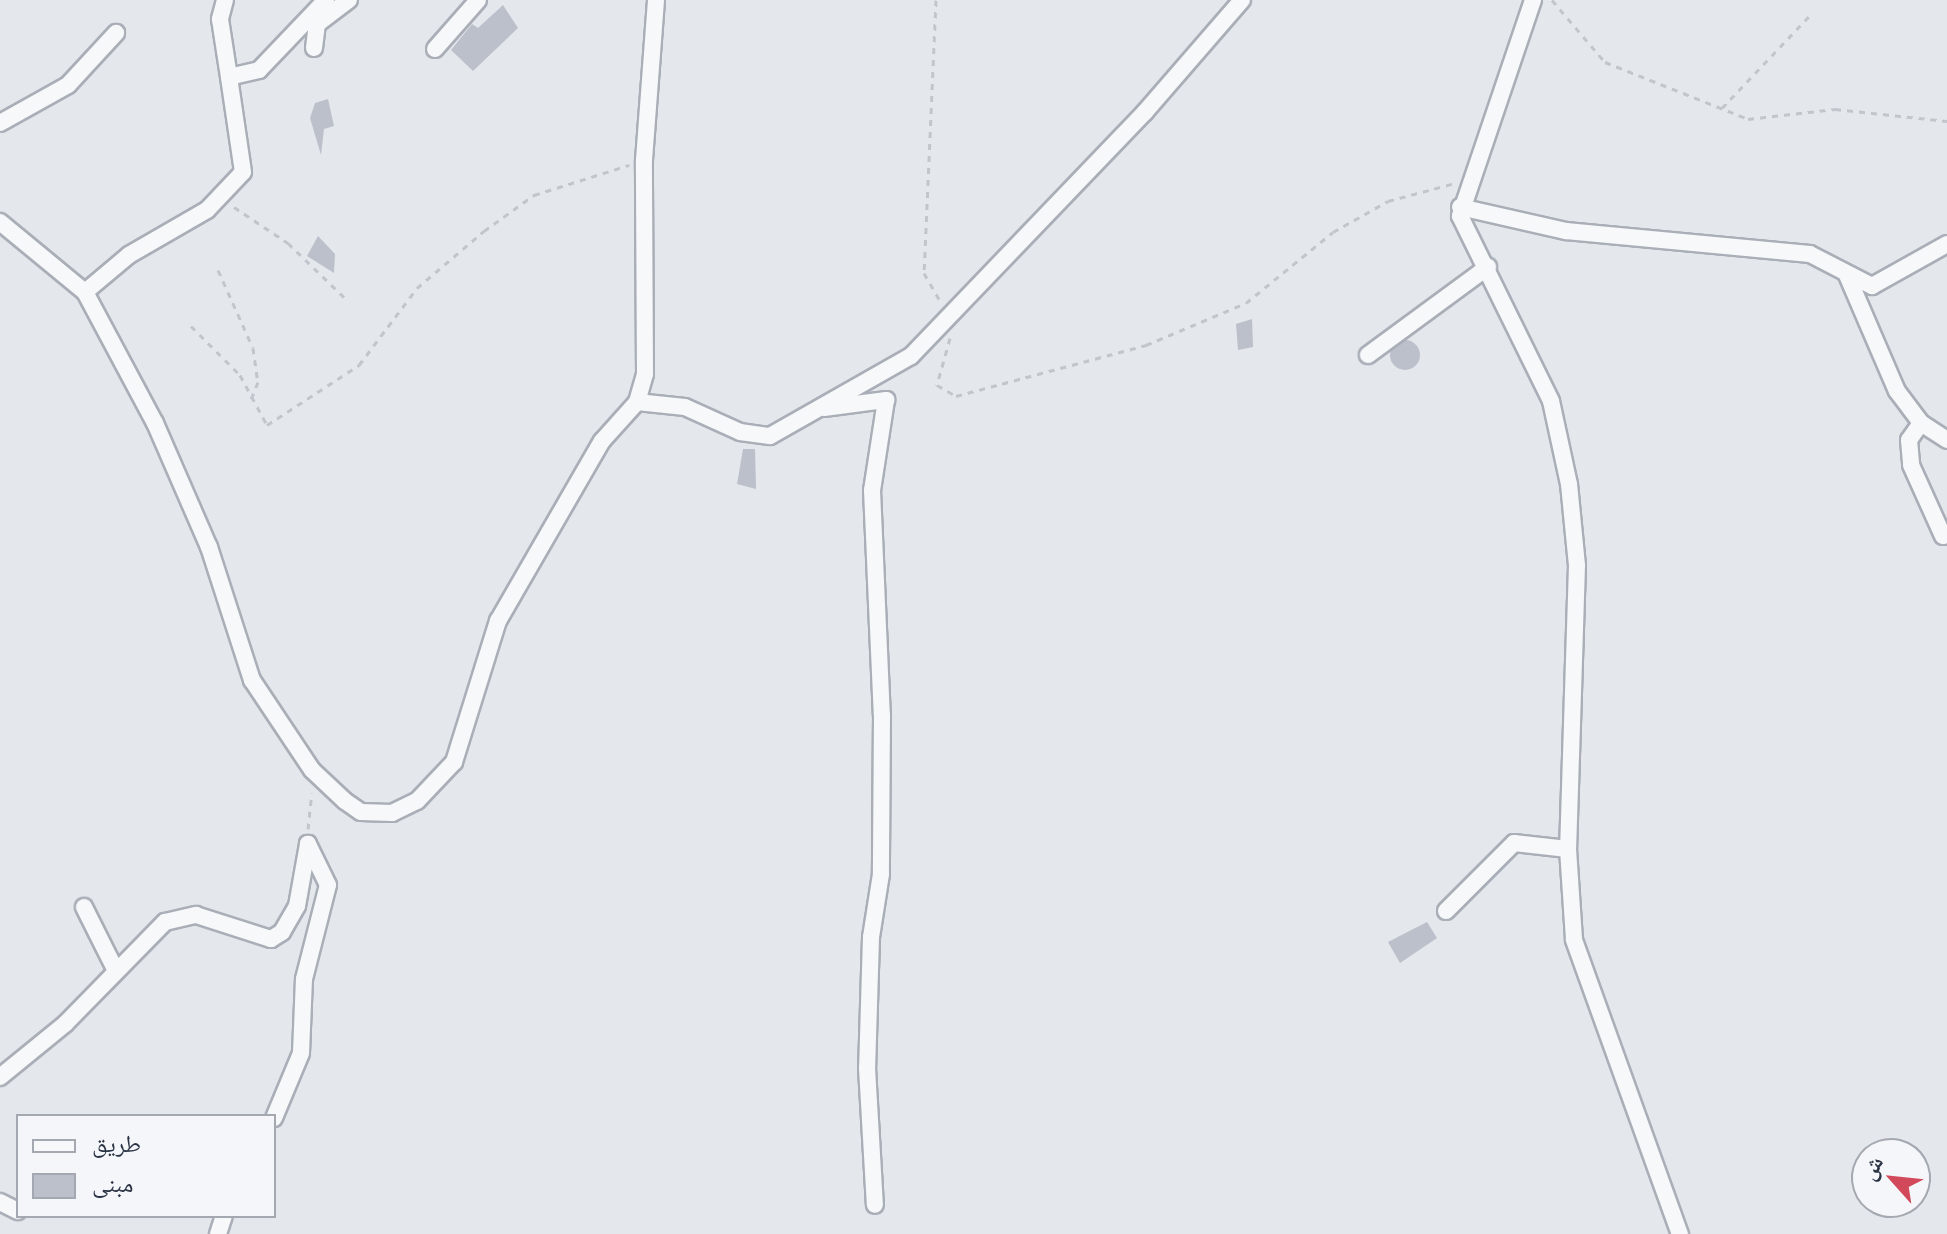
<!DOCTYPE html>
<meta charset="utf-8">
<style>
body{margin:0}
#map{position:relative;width:1947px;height:1234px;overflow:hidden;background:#e4e7ec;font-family:"Titillium Web","Noto Naskh Arabic",sans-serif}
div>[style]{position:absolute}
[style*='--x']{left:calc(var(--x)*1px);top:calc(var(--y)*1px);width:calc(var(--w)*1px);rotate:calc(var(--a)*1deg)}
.building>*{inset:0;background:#bbc0ca}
.round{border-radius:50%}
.path>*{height:3px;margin-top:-1.5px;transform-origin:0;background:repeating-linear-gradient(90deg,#c2c5cb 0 6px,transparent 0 12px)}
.roads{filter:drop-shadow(2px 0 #a9aeb7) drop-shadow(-2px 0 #a9aeb7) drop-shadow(0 2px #a9aeb7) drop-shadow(0 -2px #a9aeb7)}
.minor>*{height:16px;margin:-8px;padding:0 8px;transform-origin:8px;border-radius:8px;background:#f7f8fa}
span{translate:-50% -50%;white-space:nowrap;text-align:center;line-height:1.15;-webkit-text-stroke:7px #f4f6f9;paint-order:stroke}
.legend{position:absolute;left:16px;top:1114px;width:260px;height:104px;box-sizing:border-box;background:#f4f6f9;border:2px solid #a4a8b1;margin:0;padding:10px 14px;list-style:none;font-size:24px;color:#2b3445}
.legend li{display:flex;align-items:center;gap:16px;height:40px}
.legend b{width:40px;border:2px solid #a4a8b1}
.north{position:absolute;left:1851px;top:1138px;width:80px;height:80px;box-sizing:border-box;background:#f4f6f9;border:2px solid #a4a8b1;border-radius:50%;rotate:297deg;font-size:22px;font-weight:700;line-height:32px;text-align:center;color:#2b3445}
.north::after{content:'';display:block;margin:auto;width:28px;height:36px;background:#d1495b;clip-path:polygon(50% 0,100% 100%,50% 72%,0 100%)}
</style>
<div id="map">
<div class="building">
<i style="clip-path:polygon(503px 5px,518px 28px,473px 71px,451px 50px,472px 24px,478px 28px)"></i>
<i style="clip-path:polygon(328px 99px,334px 126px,324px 129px,321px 155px,310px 118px,315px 103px)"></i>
<i style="clip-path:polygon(318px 236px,335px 254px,334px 273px,307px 256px)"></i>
<i style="clip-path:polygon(1252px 319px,1253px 347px,1238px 350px,1236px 324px)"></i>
<i class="round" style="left:1390px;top:340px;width:30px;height:30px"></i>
<i style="clip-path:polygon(743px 449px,755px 449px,756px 489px,737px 484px)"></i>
<i style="clip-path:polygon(1427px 922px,1437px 938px,1400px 963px,1388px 942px)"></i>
</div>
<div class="path">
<i style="--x:936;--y:0;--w:273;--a:92.5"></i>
<i style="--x:924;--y:273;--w:34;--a:60"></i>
<i style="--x:1552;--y:0;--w:82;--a:49.5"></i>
<i style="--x:1605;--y:62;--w:154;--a:21.7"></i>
<i style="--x:1748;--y:119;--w:88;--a:-6.6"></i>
<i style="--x:1835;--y:109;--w:113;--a:6.1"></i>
<i style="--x:1722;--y:108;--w:132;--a:-46.5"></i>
<i style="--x:234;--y:207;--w:65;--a:33.7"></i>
<i style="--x:288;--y:243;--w:79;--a:44"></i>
<i style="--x:218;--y:270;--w:85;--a:65.8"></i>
<i style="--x:253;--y:348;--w:34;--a:82"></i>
<i style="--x:258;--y:382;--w:18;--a:112"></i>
<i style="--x:191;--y:326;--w:69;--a:45"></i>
<i style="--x:240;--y:375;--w:57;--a:61.6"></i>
<i style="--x:267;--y:425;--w:110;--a:-33.1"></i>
<i style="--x:359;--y:365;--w:96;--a:-53"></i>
<i style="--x:417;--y:288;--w:88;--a:-40.4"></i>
<i style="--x:484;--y:231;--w:62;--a:-35.8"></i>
<i style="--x:534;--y:195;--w:100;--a:-17.5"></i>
<i style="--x:950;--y:338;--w:49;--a:105.5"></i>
<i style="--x:937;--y:385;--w:22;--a:30"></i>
<i style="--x:956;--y:396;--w:197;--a:-15"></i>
<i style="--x:1146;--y:345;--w:108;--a:-22.8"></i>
<i style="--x:1246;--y:303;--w:112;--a:-39.2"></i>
<i style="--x:1333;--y:232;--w:63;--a:-29.4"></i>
<i style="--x:1388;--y:201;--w:69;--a:-15"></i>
<i style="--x:308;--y:829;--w:36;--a:-84"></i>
</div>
<div class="roads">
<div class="minor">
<i style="--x:225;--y:0;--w:20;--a:105"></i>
<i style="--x:220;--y:19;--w:59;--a:81.2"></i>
<i style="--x:229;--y:77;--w:31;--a:-13"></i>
<i style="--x:259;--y:70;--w:97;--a:-46.3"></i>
<i style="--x:1533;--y:0;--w:228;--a:108.7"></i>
<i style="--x:1460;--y:216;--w:206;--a:63.8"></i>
<i style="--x:1551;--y:401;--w:85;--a:77.8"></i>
<i style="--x:1569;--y:484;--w:81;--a:84.4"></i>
<i style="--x:1577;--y:565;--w:284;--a:91.8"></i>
<i style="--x:1568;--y:849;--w:91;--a:86.2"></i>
<i style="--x:1574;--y:940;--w:313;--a:70.2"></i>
<i style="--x:314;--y:48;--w:24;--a:-83"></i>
<i style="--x:317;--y:24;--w:40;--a:-37"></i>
<i style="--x:435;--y:49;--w:65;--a:-48.7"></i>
<i style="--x:0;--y:123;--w:78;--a:-29.2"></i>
<i style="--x:68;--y:85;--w:71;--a:-47.3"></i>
<i style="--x:1460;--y:207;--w:109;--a:12.8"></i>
<i style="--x:1566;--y:231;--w:245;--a:5.4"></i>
<i style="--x:1810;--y:254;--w:70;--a:27.3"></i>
<i style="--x:1872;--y:286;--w:86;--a:-29.2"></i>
<i style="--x:0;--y:222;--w:110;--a:39.5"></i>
<i style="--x:85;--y:292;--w:149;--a:61.9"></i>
<i style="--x:155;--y:423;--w:135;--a:66.5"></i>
<i style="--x:209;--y:547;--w:140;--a:72.1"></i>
<i style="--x:252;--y:680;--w:108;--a:56.3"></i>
<i style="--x:312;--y:770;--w:45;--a:43.2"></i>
<i style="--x:345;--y:801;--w:19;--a:35"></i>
<i style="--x:361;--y:812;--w:31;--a:2"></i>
<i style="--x:392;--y:813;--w:28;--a:-26"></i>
<i style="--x:417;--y:801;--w:54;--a:-46.5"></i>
<i style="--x:454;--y:762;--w:148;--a:-72.7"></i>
<i style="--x:498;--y:621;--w:208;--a:-60"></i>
<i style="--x:602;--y:441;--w:52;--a:-48.1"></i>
<i style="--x:637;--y:402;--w:29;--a:-74"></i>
<i style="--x:645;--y:374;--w:214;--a:-90.3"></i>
<i style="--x:644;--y:160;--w:160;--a:-85.7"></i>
<i style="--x:1847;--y:275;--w:126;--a:66.7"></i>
<i style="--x:1897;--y:391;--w:40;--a:53"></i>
<i style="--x:1921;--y:423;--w:31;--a:33"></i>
<i style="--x:85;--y:292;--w:57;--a:-40.1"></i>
<i style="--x:129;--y:255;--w:90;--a:-30"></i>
<i style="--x:207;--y:210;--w:52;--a:-46.5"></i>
<i style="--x:243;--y:172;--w:96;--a:-98.4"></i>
<i style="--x:1368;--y:355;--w:149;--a:-36.3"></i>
<i style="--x:637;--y:402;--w:48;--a:5.9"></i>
<i style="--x:685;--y:407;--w:60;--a:24.4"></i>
<i style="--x:740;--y:432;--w:30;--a:8"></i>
<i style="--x:770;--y:436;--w:162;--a:-29.6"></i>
<i style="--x:911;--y:356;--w:338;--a:-46.2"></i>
<i style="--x:1145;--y:112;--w:148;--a:-49.1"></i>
<i style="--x:824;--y:408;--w:63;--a:-7.4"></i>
<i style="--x:886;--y:400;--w:91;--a:98.8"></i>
<i style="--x:872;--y:490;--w:225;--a:87.5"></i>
<i style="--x:882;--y:715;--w:159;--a:90.4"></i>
<i style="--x:881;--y:874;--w:64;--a:99"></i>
<i style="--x:871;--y:937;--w:131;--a:91.7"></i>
<i style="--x:867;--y:1068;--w:137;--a:86.7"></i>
<i style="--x:1921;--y:423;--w:21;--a:125"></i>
<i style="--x:1909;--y:440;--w:25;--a:85"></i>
<i style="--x:1911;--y:465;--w:78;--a:65.7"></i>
<i style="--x:84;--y:907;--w:67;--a:63.4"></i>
<i style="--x:1446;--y:911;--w:96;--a:-45"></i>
<i style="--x:1514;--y:843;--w:54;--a:6.3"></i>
<i style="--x:0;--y:1077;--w:84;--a:-39.2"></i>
<i style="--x:65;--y:1024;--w:143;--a:-45.6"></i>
<i style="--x:165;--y:922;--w:32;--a:-13"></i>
<i style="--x:196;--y:915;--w:79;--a:17.7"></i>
<i style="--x:271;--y:939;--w:13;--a:-32"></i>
<i style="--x:282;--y:932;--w:30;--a:-60"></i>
<i style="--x:297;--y:906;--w:63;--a:-79.9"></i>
<i style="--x:274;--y:1118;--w:70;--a:-67.4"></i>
<i style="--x:301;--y:1053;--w:74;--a:-87.7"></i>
<i style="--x:304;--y:979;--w:97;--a:-75.7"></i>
<i style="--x:328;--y:885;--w:46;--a:-116"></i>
<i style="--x:0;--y:1202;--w:20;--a:27"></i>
<i style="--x:218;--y:1234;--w:19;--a:-72"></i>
</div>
</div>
<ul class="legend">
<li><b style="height:10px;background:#f7f8fa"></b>طريق</li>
<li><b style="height:22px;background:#bbc0ca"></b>مبنى</li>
</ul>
<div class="north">ش</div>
</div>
